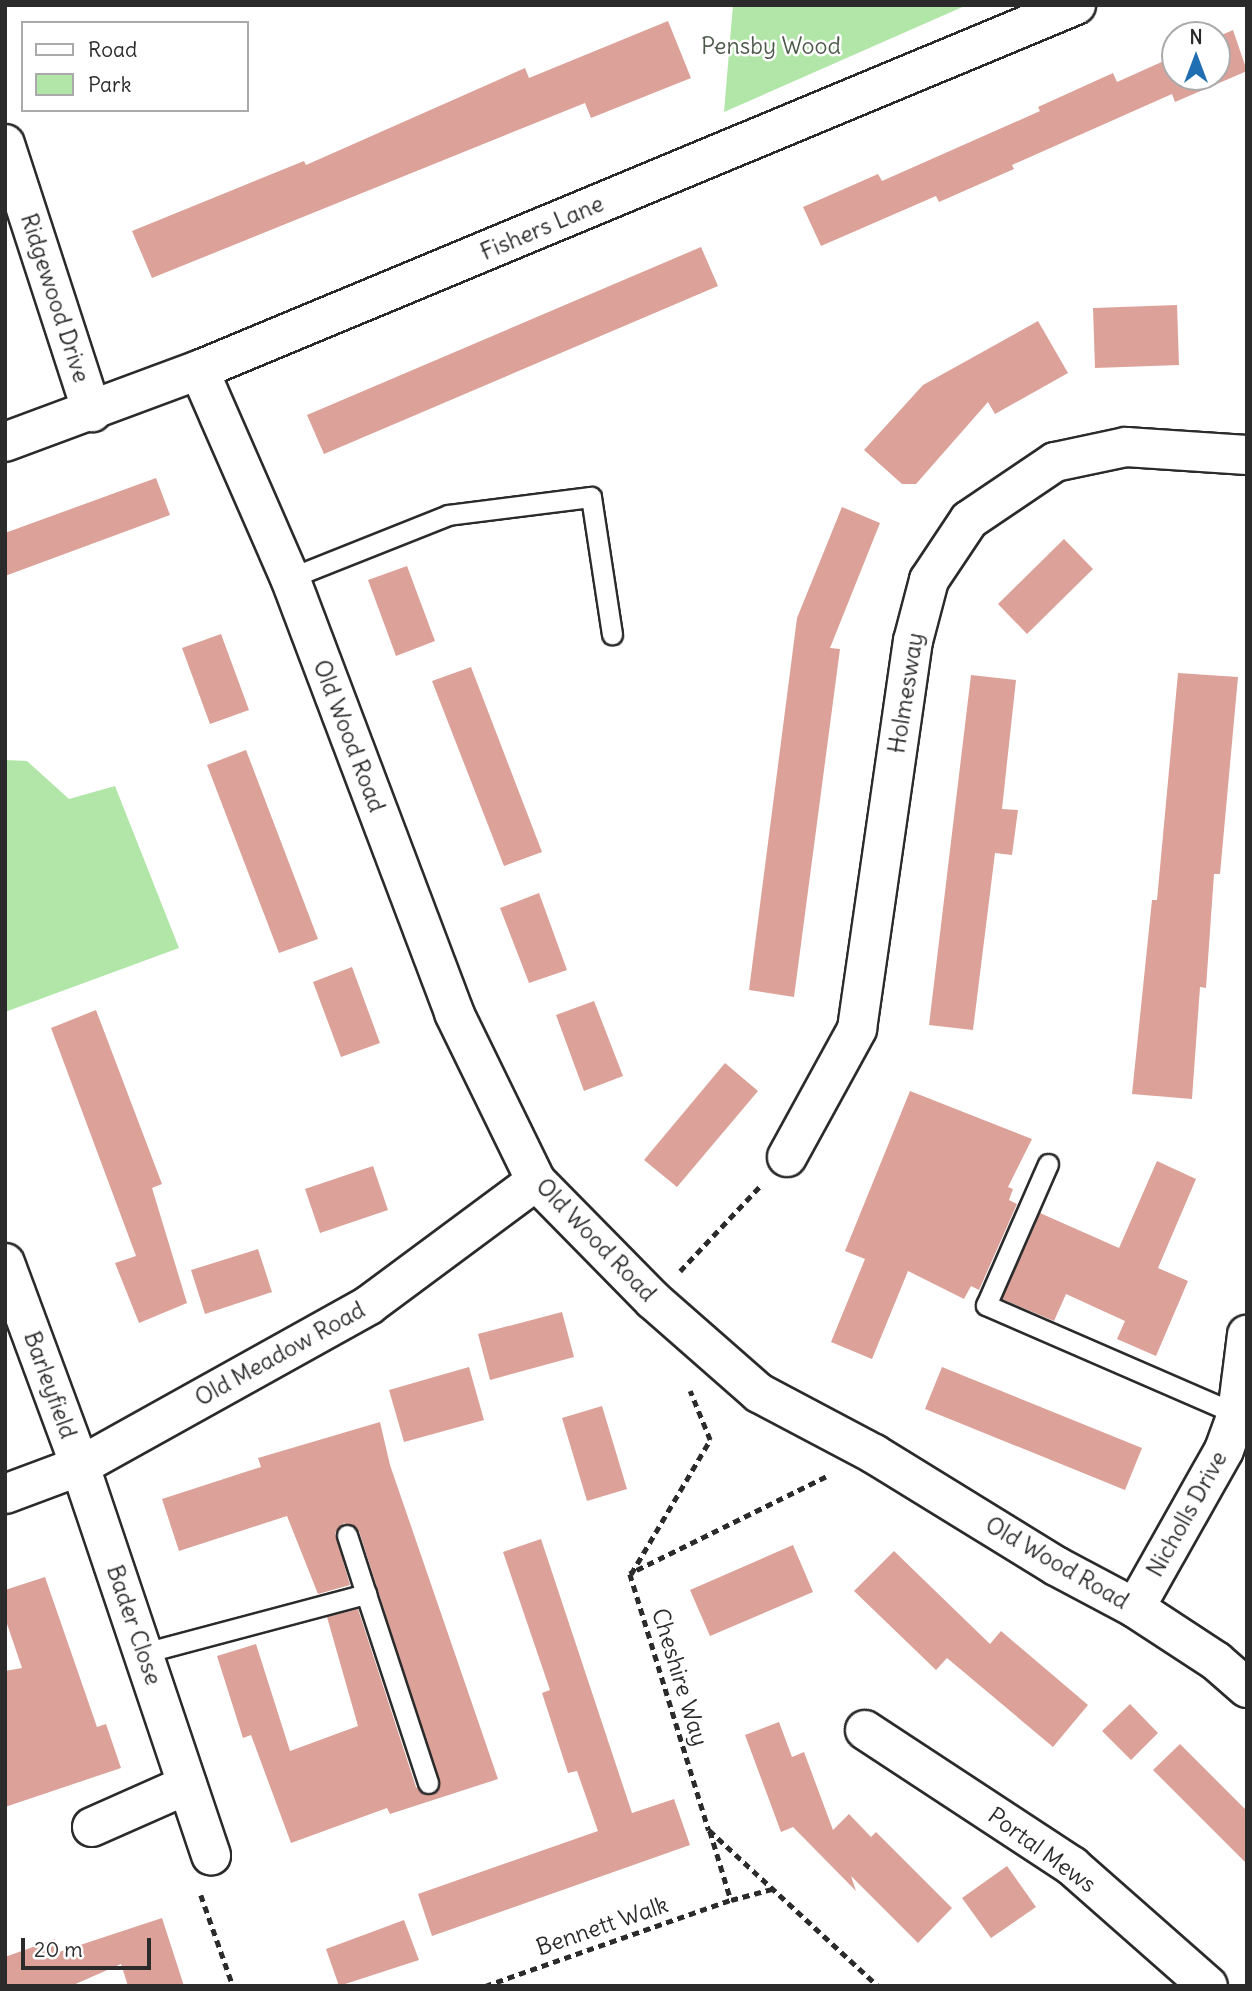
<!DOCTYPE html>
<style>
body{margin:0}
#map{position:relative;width:1252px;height:1991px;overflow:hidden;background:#fff;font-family:Delius,sans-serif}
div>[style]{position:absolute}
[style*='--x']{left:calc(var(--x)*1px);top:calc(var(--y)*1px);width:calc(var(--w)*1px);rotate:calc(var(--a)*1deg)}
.green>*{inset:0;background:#b1e6a8}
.building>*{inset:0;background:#dca299}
.path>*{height:4.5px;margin-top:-2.25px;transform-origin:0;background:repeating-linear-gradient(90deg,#2b2b2b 0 7px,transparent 0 12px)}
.roads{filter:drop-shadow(2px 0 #2b2b2b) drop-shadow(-2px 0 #2b2b2b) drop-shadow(0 2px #2b2b2b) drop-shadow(0 -2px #2b2b2b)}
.lane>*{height:19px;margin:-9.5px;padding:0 9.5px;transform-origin:9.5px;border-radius:9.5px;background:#fff}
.street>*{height:38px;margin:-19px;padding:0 19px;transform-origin:19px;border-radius:19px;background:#fff}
span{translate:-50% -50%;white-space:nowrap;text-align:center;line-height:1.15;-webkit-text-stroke:5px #fff;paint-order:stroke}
.park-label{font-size:23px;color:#4c5a4a}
.street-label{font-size:23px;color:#2b2b2b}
.frame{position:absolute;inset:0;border:7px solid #2b2b2b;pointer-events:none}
.legend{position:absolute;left:21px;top:21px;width:228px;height:91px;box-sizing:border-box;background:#fff;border:2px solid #aaa;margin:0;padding:9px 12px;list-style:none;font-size:21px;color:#2b2b2b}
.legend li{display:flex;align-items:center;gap:14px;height:35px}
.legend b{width:35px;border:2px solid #aaa}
.north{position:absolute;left:1161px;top:21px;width:70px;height:70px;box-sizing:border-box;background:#fff;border:2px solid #aaa;border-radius:50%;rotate:0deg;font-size:19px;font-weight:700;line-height:28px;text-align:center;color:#2b2b2b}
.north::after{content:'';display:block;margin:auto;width:24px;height:32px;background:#1f6fb2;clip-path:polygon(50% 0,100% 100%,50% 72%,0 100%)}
.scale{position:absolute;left:21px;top:1938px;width:130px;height:32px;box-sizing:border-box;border:4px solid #2b2b2b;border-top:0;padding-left:9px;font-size:21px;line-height:24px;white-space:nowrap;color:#2b2b2b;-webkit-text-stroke:5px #fff;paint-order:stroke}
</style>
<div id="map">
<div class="green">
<i style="clip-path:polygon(733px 5px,967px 5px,724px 112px)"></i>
<i style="clip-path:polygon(5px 760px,27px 761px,69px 799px,115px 786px,179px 948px,5px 1012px)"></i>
</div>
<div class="building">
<i style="clip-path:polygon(668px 21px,691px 78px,591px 118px,585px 103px,152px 278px,132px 231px,304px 161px,306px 165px,525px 68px,529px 78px)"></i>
<i style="clip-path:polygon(1233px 30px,1247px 71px,1175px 102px,1172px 94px,1012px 165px,1014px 169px,939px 202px,936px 196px,821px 246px,803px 207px,878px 174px,882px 181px,1040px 111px,1038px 107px,1113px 73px,1117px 82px,1175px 56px,1175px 77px,1217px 77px,1217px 37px)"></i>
<i style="clip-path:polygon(701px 247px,718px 286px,324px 454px,307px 415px)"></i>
<i style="clip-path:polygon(1177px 305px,1179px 365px,1095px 368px,1093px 308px)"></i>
<i style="clip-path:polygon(1038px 321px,1068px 373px,995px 414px,988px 402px,916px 484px,902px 484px,864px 450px,923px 385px)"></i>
<i style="clip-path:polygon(156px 478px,170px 515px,5px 576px,5px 533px)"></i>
<i style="clip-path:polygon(842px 507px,880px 523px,830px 648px,840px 649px,794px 997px,749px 990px,797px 618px)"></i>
<i style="clip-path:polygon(1064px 539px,1093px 569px,1027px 634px,998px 604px)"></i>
<i style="clip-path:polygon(407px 566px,435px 641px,396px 656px,368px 580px)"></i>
<i style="clip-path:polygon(221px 634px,249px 710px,210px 724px,182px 648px)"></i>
<i style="clip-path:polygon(471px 667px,542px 852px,504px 866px,432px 681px)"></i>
<i style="clip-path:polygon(1178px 673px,1238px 677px,1220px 874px,1214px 874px,1206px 988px,1200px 987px,1192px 1099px,1132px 1094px,1152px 900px,1157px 900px)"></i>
<i style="clip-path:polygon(971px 675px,1016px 680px,1002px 809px,1018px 810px,1012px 855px,995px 853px,973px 1030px,929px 1025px)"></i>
<i style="clip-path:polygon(246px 750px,318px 939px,279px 953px,207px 765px)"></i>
<i style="clip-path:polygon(539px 893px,567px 970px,529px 983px,500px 908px)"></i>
<i style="clip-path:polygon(352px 967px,380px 1043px,341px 1057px,313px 982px)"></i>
<i style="clip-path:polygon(594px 1001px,623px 1076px,584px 1091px,556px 1015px)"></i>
<i style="clip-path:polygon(96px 1010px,162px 1184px,152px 1188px,187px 1303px,139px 1323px,115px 1263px,136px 1256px,51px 1028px)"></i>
<i style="clip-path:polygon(725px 1063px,758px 1091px,677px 1187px,644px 1160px)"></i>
<i style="clip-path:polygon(910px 1091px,1032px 1139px,1008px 1187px,1013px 1189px,1009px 1200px,1017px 1204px,979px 1290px,971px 1286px,964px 1299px,908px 1271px,872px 1359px,831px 1342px,865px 1259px,845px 1251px)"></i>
<i style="clip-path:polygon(1157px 1161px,1196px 1179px,1158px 1268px,1188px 1281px,1156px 1356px,1117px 1339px,1125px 1321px,1066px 1294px,1054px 1321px,1002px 1299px,1040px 1213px,1119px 1248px)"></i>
<i style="clip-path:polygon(373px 1166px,388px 1210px,320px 1233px,305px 1189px)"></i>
<i style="clip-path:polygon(258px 1249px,272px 1292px,205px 1314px,191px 1270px)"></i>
<i style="clip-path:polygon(562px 1312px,574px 1357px,490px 1380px,478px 1334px)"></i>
<i style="clip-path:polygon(469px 1367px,484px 1420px,404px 1442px,389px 1390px)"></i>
<i style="clip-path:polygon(942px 1367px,1142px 1448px,1125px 1490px,925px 1409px)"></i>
<i style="clip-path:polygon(602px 1406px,627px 1489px,587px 1501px,562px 1418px)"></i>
<i style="clip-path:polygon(380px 1422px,390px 1465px,498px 1779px,390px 1814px,387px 1808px,291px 1843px,251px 1735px,243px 1738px,217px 1656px,256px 1644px,290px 1751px,358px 1726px,327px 1617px,358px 1609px,416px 1787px,426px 1795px,440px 1786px,359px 1531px,344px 1523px,335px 1533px,350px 1585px,318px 1594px,287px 1516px,179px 1551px,162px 1499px,261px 1467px,258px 1458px)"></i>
<i style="clip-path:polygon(541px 1539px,632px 1813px,674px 1799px,690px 1845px,432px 1936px,418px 1894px,598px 1831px,577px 1771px,568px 1773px,542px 1693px,550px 1690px,503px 1552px)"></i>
<i style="clip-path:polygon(793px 1545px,813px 1592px,710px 1636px,690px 1590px)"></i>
<i style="clip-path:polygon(894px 1551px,990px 1644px,1001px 1631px,1088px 1705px,1053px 1747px,947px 1658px,936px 1670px,854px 1591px)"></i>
<i style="clip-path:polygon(45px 1577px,97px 1727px,106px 1724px,121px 1768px,5px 1807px,5px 1671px,22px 1668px,5px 1618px,5px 1590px)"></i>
<i style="clip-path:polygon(1130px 1704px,1158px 1733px,1131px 1760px,1102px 1731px)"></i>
<i style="clip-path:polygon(779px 1722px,792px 1757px,804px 1752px,833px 1830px,849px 1814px,871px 1837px,876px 1832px,952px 1908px,918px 1943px,851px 1876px,856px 1891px,793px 1827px,781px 1832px,745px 1735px)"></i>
<i style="clip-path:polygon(1180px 1744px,1247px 1811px,1247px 1864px,1153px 1770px)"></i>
<i style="clip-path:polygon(1007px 1866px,1036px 1907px,991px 1938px,962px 1898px)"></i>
<i style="clip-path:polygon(162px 1918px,184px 1986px,128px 1986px,121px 1964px,71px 1986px,5px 1986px,5px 1957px,55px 1939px,59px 1952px)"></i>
<i style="clip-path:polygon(404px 1920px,419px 1960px,339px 1986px,326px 1949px)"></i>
</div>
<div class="path">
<i style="--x:680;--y:1271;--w:117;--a:-46.7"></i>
<i style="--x:826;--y:1477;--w:219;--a:153.7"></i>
<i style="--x:630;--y:1574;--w:268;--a:72.9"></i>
<i style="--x:709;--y:1830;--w:230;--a:42.7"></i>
<i style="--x:631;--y:1574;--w:156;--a:-59.5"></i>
<i style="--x:710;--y:1440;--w:53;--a:-112.2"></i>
<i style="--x:710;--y:1831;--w:72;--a:73.1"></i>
<i style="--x:731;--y:1900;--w:42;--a:-15"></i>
<i style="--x:201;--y:1895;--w:96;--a:70.6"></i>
<i style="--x:485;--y:1986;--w:261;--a:-19.3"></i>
</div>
<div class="roads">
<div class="lane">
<i style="--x:290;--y:578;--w:170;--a:-21.7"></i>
<i style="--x:448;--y:515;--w:144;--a:-7.2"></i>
<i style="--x:591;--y:497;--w:139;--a:81.3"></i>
<i style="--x:1048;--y:1164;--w:154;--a:113.7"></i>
<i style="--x:986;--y:1305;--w:274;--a:23.5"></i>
<i style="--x:366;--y:1594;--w:199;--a:71.8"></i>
<i style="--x:144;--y:1653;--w:230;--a:-14.9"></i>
<i style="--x:366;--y:1594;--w:62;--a:-107.9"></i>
</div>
<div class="street">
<i style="--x:5;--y:144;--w:282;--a:72"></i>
<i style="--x:199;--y:370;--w:227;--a:66.4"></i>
<i style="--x:290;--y:578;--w:465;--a:69.3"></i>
<i style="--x:454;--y:1013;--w:187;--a:64"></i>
<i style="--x:536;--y:1181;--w:167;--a:45.5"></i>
<i style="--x:653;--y:1300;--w:141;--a:41.3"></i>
<i style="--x:759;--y:1393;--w:130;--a:27.9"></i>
<i style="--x:874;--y:1454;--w:214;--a:31.6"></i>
<i style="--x:1056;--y:1566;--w:89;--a:28"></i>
<i style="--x:1135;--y:1608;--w:97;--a:33.2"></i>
<i style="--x:1216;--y:1661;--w:41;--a:41.1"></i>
<i style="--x:5;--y:442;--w:207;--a:-20.4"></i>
<i style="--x:199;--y:370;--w:950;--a:-22.6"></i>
<i style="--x:787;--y:1157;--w:146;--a:-61.3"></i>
<i style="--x:857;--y:1029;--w:392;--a:-81.8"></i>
<i style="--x:913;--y:641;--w:63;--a:-75.3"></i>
<i style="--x:929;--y:580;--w:72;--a:-56.3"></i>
<i style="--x:969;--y:520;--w:104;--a:-34"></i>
<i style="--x:1055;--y:462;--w:73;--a:-11.9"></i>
<i style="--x:1126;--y:447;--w:121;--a:3.8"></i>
<i style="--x:5;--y:1263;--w:216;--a:69.7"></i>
<i style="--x:80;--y:1466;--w:411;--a:71.4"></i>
<i style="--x:5;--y:1494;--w:80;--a:-20.5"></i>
<i style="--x:80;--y:1466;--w:331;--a:-29.1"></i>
<i style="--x:369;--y:1305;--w:208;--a:-36.6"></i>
<i style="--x:1135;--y:1608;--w:181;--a:-60.6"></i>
<i style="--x:1224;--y:1450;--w:38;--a:-70"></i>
<i style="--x:1237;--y:1414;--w:80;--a:-82.8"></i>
<i style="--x:865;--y:1730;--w:248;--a:33.3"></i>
<i style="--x:1072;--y:1866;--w:181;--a:41.4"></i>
<i style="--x:92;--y:1827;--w:104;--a:-23.9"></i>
</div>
</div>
<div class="park-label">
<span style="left:771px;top:46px">Pensby Wood</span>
</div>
<div class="street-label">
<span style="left:542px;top:228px;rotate:-23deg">Fishers Lane</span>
<span style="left:55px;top:298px;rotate:72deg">Ridgewood Drive</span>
<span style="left:906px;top:693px;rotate:-81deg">Holmesway</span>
<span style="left:349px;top:736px;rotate:69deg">Old Wood Road</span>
<span style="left:596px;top:1240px;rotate:46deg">Old Wood Road</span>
<span style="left:280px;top:1354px;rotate:-29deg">Old Meadow Road</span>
<span style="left:50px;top:1385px;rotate:70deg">Barleyfield</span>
<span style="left:1187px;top:1514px;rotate:-61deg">Nicholls Drive</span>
<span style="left:1057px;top:1563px;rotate:30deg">Old Wood Road</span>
<span style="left:134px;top:1625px;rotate:71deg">Bader Close</span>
<span style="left:680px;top:1677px;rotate:73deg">Cheshire Way</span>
<span style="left:1042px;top:1850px;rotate:36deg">Portal Mews</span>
<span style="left:602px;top:1926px;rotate:-19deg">Bennett Walk</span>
</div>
<div class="frame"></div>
<ul class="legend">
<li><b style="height:9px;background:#fff"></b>Road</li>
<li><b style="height:19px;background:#b1e6a8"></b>Park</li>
</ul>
<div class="north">N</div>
<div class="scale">20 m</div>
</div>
